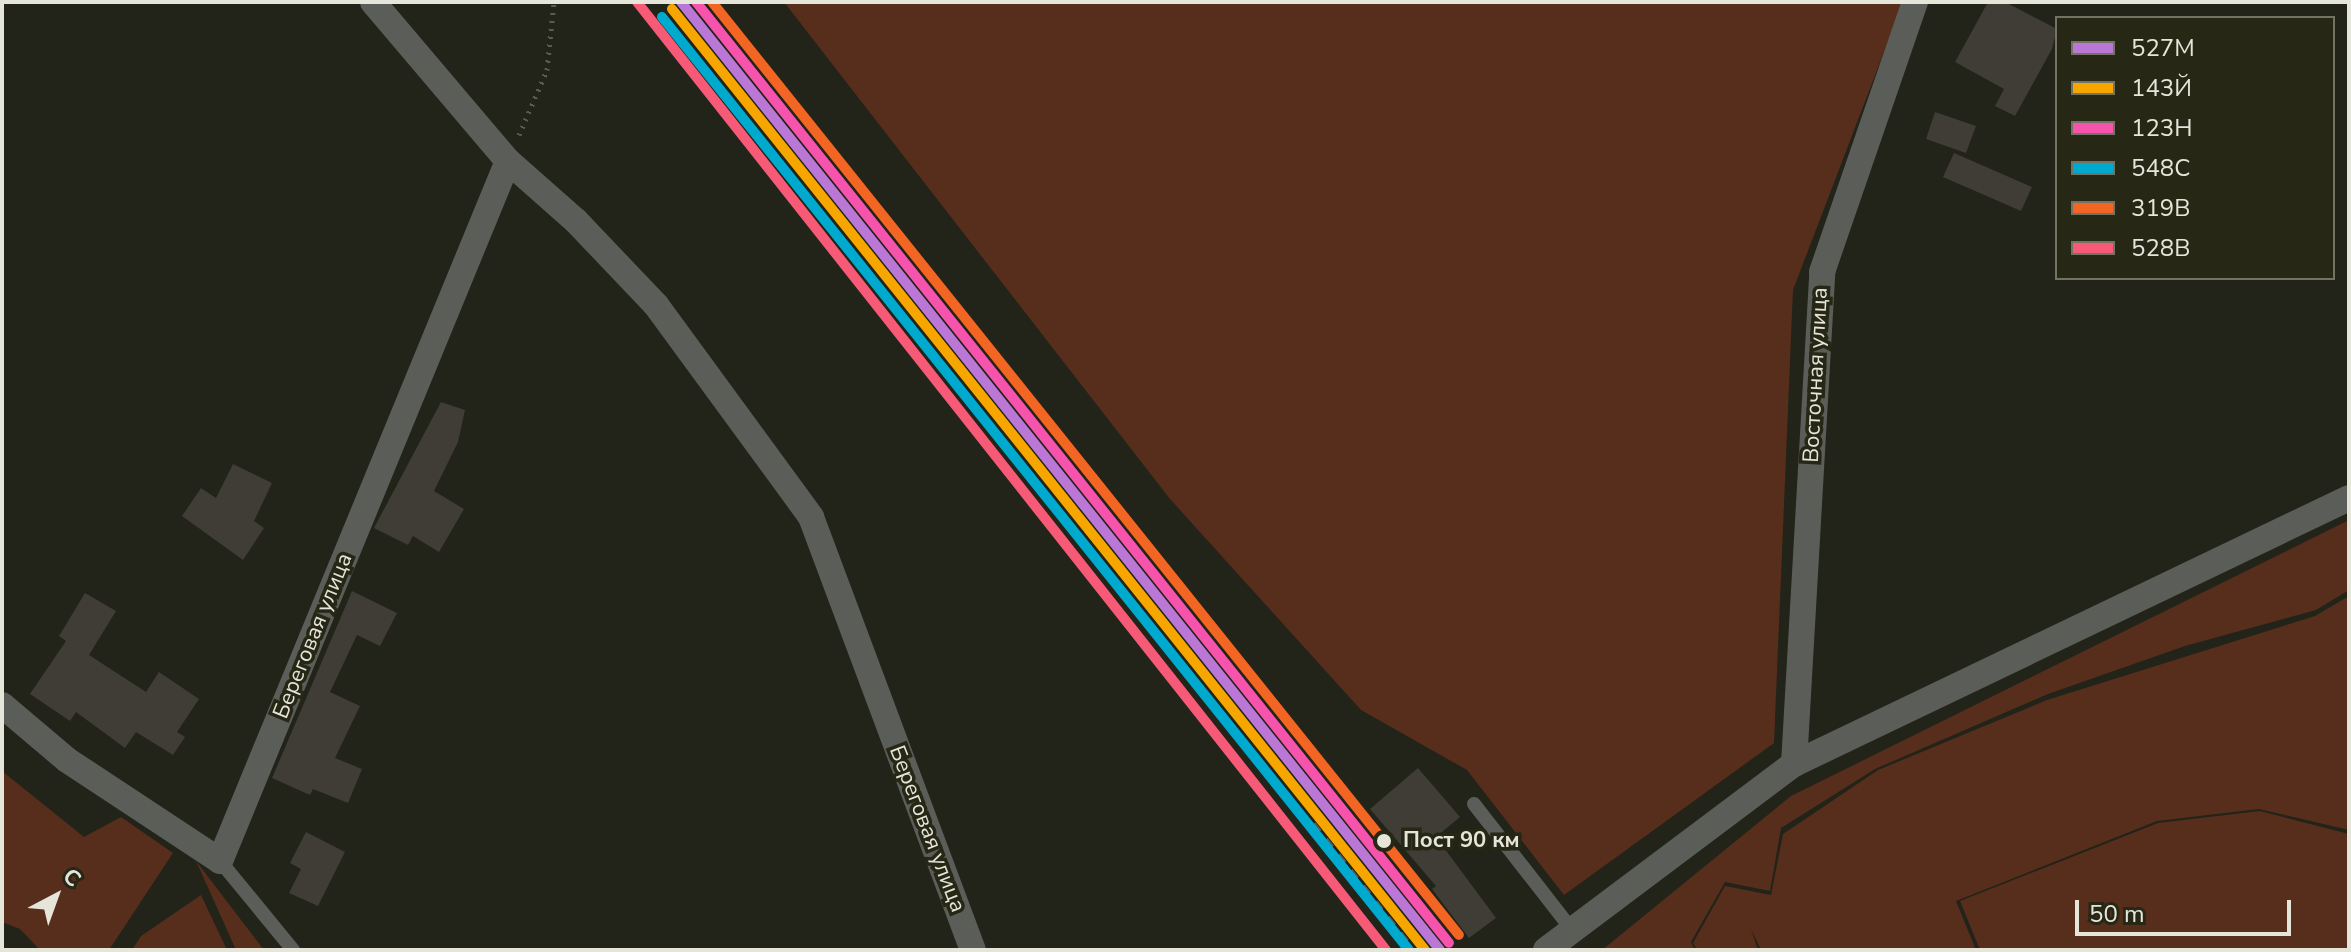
<!DOCTYPE html>
<meta charset="utf-8">
<style>
body{margin:0}
#map{position:relative;width:2351px;height:952px;overflow:hidden;background:#222319;font-family:"Nunito Sans",sans-serif}
div>[style]{position:absolute}
[style*='--x']{left:calc(var(--x)*1px);top:calc(var(--y)*1px);width:calc(var(--w)*1px);rotate:calc(var(--a)*1deg)}
.green>*{inset:0;background:#572d1c}
.building>*{inset:0;background:#3f3d35}
.path>*{height:5px;margin-top:-2.5px;transform-origin:0;background:repeating-linear-gradient(90deg,#595b55 0 2px,transparent 0 8px)}
.service>*{height:14px;margin:-7px;padding:0 7px;transform-origin:7px;border-radius:7px;background:#5b5d58}
.minor>*{height:26px;margin:-13px;padding:0 13px;transform-origin:13px;border-radius:13px;background:#5b5d58}
.rail>*{height:6px;margin-top:-3px;transform-origin:0;background:repeating-linear-gradient(90deg,#595a54 0 10px,transparent 0 20px)}
.rail-1>*{height:10px;margin:-5px;padding:0 5px;transform-origin:5px;border-radius:5px;background:#ba77d6}
.rail-2>*{height:10px;margin:-5px;padding:0 5px;transform-origin:5px;border-radius:5px;background:#f7a600}
.rail-3>*{height:10px;margin:-5px;padding:0 5px;transform-origin:5px;border-radius:5px;background:#f653ac}
.rail-4>*{height:10px;margin:-5px;padding:0 5px;transform-origin:5px;border-radius:5px;background:#00a9ce}
.rail-5>*{height:10px;margin:-5px;padding:0 5px;transform-origin:5px;border-radius:5px;background:#f26522}
.rail-6>*{height:10px;margin:-5px;padding:0 5px;transform-origin:5px;border-radius:5px;background:#f75a77}
.dots>*{width:22px;height:22px;translate:-50% -50%;box-sizing:border-box;border:4px solid #262715;border-radius:50%}
span{translate:-50% -50%;white-space:nowrap;text-align:center;line-height:1.15;-webkit-text-stroke:7px #262715;paint-order:stroke}
.street-label{font-size:22px;color:#e5e5da}
.stop-label{font-size:22px;color:#e5e5da;font-weight:700}
.left{translate:0 -50%;text-align:left}
.frame{position:absolute;inset:0;border:4px solid #e5e5da;pointer-events:none}
.legend{position:absolute;left:2055px;top:16px;width:280px;height:264px;box-sizing:border-box;background:#262715;border:2px solid #727364;margin:0;padding:10px 14px;list-style:none;font-size:24px;color:#e5e5da}
.legend li{display:flex;align-items:center;gap:16px;height:40px}
.legend b{width:40px;border:2px solid #727364}
.north{position:absolute;left:16px;top:856px;width:80px;height:80px;-webkit-text-stroke:6px #262715;paint-order:stroke;rotate:41deg;font-size:22px;font-weight:700;line-height:32px;text-align:center;color:#e5e5da}
.north::after{content:'';display:block;margin:auto;width:28px;height:36px;background:#e5e5da;clip-path:polygon(50% 0,100% 100%,50% 72%,0 100%)}
.scale{position:absolute;left:2075px;top:900px;width:216px;height:36px;box-sizing:border-box;border:4px solid #e5e5da;border-top:0;padding-left:10px;font-size:24px;line-height:28px;white-space:nowrap;color:#e5e5da;-webkit-text-stroke:6px #262715;paint-order:stroke}
</style>
<div id="map">
<div class="green">
<i style="clip-path:polygon(784px 2px,1903px 2px,1793px 290px,1774px 743px,1564px 895px,1467px 770px,1361px 710px,1170px 499px)"></i>
<i style="clip-path:polygon(2349px 520px,2349px 590px,2316px 610px,2185px 646px,2048px 694px,1875px 769px,1781px 828px,1770px 891px,1725px 882px,1691px 942px,1695px 950px,1602px 950px,1791px 796px)"></i>
<i style="clip-path:polygon(2349px 596px,2349px 830px,2259px 809px,2157px 821px,1956px 901px,1976px 950px,1761px 950px,1751px 929px,1758px 950px,1697px 950px,1693px 943px,1725px 886px,1771px 895px,1783px 834px,1878px 770px,2047px 700px,2315px 616px)"></i>
<i style="clip-path:polygon(2px 771px,84px 837px,121px 817px,173px 853px,109px 950px,40px 950px,20px 929px,2px 922px)"></i>
<i style="clip-path:polygon(2260px 811px,2349px 834px,2349px 950px,1980px 950px,1960px 901px,2158px 823px)"></i>
<i style="clip-path:polygon(196px 861px,264px 950px,236px 950px)"></i>
<i style="clip-path:polygon(201px 895px,227px 950px,132px 950px,141px 936px)"></i>
</div>
<div class="building">
<i style="clip-path:polygon(1988px 2px,2005px 2px,2057px 29px,2052px 49px,2015px 116px,1995px 106px,2004px 89px,1955px 62px)"></i>
<i style="clip-path:polygon(1935px 112px,1976px 126px,1966px 153px,1926px 139px)"></i>
<i style="clip-path:polygon(1954px 153px,2032px 187px,2021px 211px,1943px 177px)"></i>
<i style="clip-path:polygon(441px 402px,465px 410px,458px 442px,434px 491px,464px 509px,439px 552px,413px 536px,408px 545px,374px 528px)"></i>
<i style="clip-path:polygon(233px 464px,272px 483px,254px 521px,264px 528px,243px 560px,182px 516px,201px 488px,216px 498px)"></i>
<i style="clip-path:polygon(352px 591px,397px 613px,380px 646px,357px 635px,330px 692px,360px 706px,335px 758px,362px 769px,348px 803px,313px 789px,310px 795px,272px 778px)"></i>
<i style="clip-path:polygon(85px 593px,116px 611px,89px 655px,146px 692px,159px 672px,199px 699px,177px 732px,185px 737px,173px 755px,136px 732px,125px 748px,76px 712px,70px 721px,30px 694px,66px 641px,59px 636px)"></i>
<i style="clip-path:polygon(1418px 768px,1460px 817px,1436px 837px,1496px 918px,1469px 938px,1432px 889px,1436px 886px,1370px 809px)"></i>
<i style="clip-path:polygon(306px 832px,345px 852px,318px 906px,289px 893px,301px 869px,290px 863px)"></i>
</div>
<div class="path">
<i style="--x:519;--y:135;--w:71;--a:-66.7"></i>
<i style="--x:547;--y:70;--w:68;--a:-84.1"></i>
</div>
<div class="service">
<i style="--x:1474;--y:804;--w:160;--a:52.1"></i>
<i style="--x:220;--y:861;--w:115;--a:50.6"></i>
</div>
<div class="minor">
<i style="--x:373;--y:2;--w:209;--a:49.7"></i>
<i style="--x:508;--y:161;--w:91;--a:41.4"></i>
<i style="--x:576;--y:221;--w:116;--a:46.4"></i>
<i style="--x:656;--y:305;--w:263;--a:53.8"></i>
<i style="--x:811;--y:517;--w:462;--a:69.5"></i>
<i style="--x:2;--y:705;--w:85;--a:40.2"></i>
<i style="--x:67;--y:760;--w:183;--a:33.4"></i>
<i style="--x:220;--y:861;--w:757;--a:-67.64"></i>
<i style="--x:1794;--y:764;--w:493;--a:-86.7"></i>
<i style="--x:1822;--y:272;--w:286;--a:-71"></i>
<i style="--x:1546;--y:950;--w:310;--a:-36.9"></i>
<i style="--x:1794;--y:764;--w:615;--a:-25.61"></i>
</div>
<div class="rail">
<i style="--x:1313;--y:824;--w:161;--a:51.6"></i>
</div>
<div class="rail-1">
<i style="--x:681;--y:2;--w:1214;--a:51.32"></i>
</div>
<div class="rail-2">
<i style="--x:672;--y:9;--w:1205;--a:51.33"></i>
</div>
<div class="rail-3">
<i style="--x:696;--y:2;--w:1205;--a:51.33"></i>
</div>
<div class="rail-4">
<i style="--x:662;--y:17;--w:1195;--a:51.32"></i>
</div>
<div class="rail-5">
<i style="--x:712;--y:2;--w:1195;--a:51.32"></i>
</div>
<div class="rail-6">
<i style="--x:637;--y:2;--w:1208;--a:51.69"></i>
</div>
<div class="dots">
<i style="left:1384px;top:841px;background:#e5e5da"></i>
</div>
<div class="street-label">
<span style="left:1816px;top:375px;rotate:-87deg">Восточная улица</span>
<span style="left:313px;top:636px;rotate:-68deg">Береговая улица</span>
<span style="left:927px;top:829px;rotate:69deg">Береговая улица</span>
</div>
<div class="stop-label">
<span class="left" style="left:1403px;top:841px">Пост 90 км</span>
</div>
<div class="frame"></div>
<ul class="legend">
<li><b style="height:10px;background:#ba77d6"></b>527М</li>
<li><b style="height:10px;background:#f7a600"></b>143Й</li>
<li><b style="height:10px;background:#f653ac"></b>123Н</li>
<li><b style="height:10px;background:#00a9ce"></b>548С</li>
<li><b style="height:10px;background:#f26522"></b>319В</li>
<li><b style="height:10px;background:#f75a77"></b>528В</li>
</ul>
<div class="north">С</div>
<div class="scale">50 m</div>
</div>
